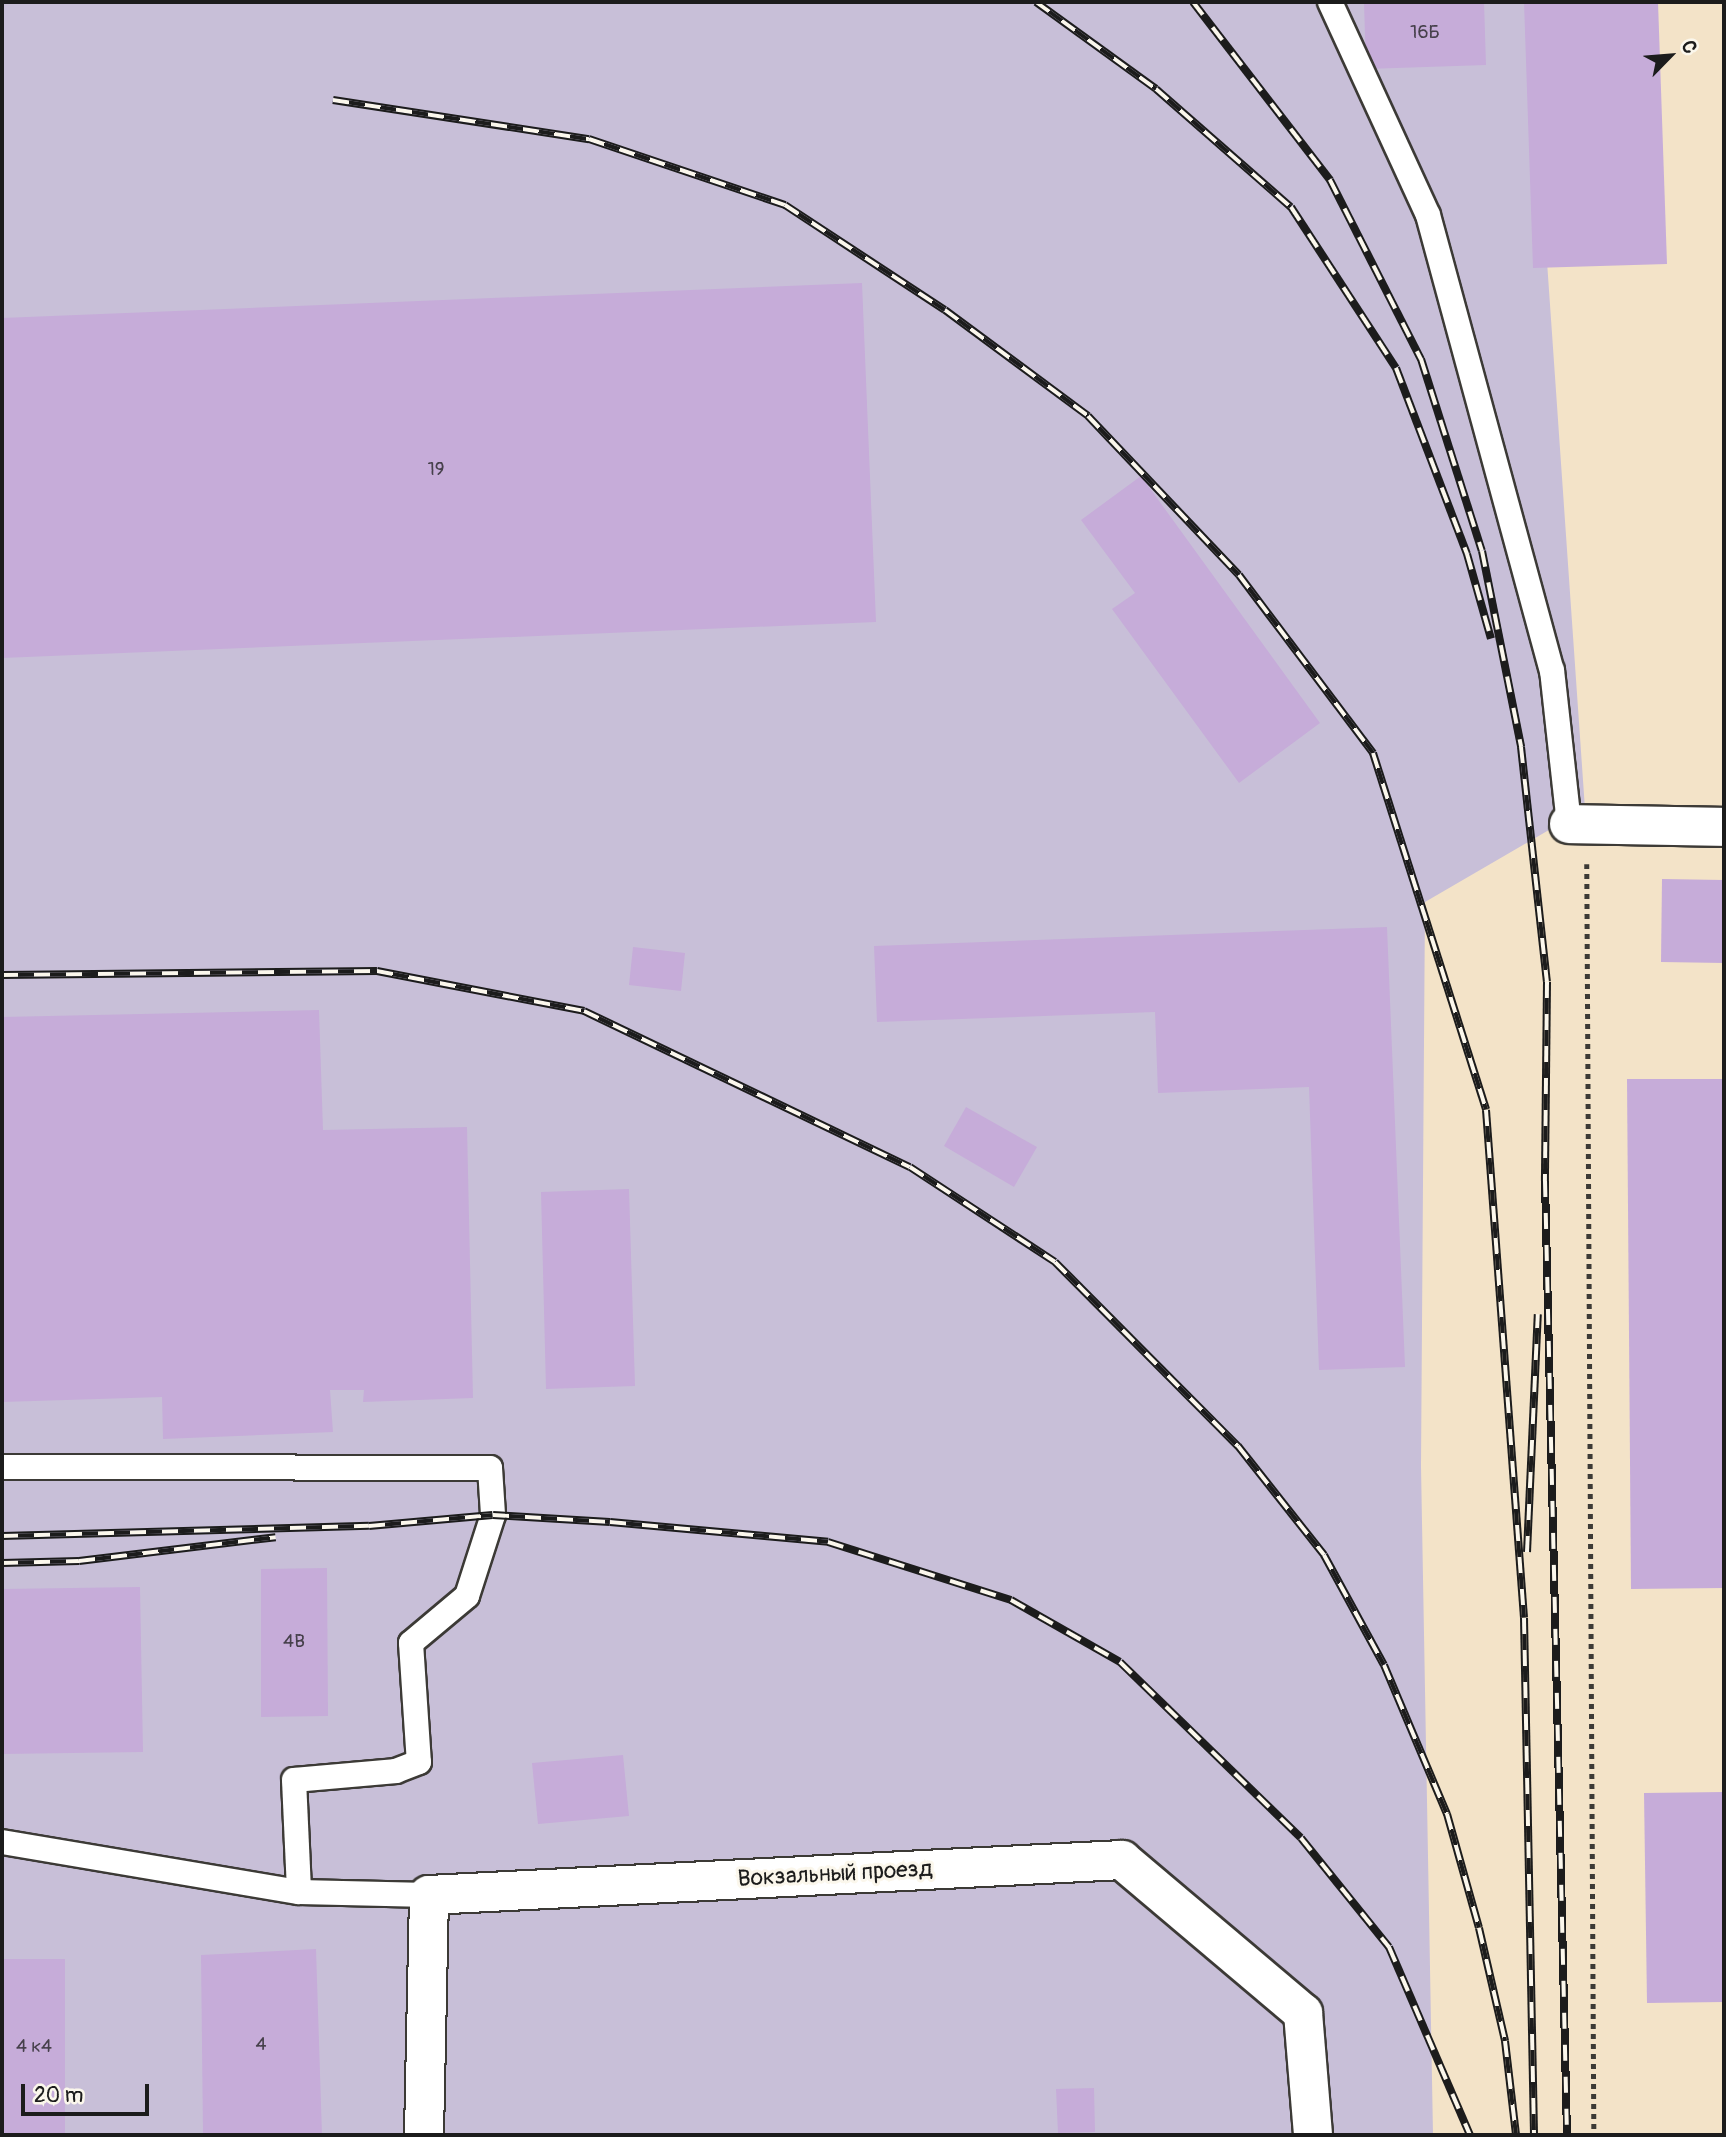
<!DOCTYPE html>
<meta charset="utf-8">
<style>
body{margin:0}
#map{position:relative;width:1726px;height:2137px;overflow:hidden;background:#f3e3c8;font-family:Pangolin,sans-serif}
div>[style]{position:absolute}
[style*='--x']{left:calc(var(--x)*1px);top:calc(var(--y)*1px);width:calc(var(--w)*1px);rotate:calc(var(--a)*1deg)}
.industrial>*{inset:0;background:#c8bfd8}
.building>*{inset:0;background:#c6acd9}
.path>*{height:4.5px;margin-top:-2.25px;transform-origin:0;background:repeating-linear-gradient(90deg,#3c3a36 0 5px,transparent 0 10px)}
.roads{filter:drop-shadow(2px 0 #3c3a36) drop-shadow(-2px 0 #3c3a36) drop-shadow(0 2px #3c3a36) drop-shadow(0 -2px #3c3a36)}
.service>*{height:24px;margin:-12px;padding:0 12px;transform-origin:12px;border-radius:12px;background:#fff}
.minor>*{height:38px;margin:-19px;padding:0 19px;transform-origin:19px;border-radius:19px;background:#fff}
.rail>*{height:8px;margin-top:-4px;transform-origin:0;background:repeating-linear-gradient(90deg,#fbf7ec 0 16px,#1c1c1c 0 32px);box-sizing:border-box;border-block:2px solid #1c1c1c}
span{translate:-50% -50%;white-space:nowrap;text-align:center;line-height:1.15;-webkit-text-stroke:6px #fbf7ec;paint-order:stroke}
.number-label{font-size:19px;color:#46404b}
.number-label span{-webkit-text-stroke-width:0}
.street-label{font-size:23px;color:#1c1c1c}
.frame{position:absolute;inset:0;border:4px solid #1c1c1c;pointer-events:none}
.north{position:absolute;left:1635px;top:21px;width:70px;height:70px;-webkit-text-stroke:5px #fbf7ec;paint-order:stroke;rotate:65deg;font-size:19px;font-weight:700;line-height:28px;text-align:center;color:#1c1c1c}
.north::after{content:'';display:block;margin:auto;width:24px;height:32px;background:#1c1c1c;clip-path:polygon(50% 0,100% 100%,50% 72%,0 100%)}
.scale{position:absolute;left:21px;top:2084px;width:128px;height:32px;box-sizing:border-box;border:4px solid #1c1c1c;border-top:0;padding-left:9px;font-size:21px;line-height:24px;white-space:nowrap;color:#1c1c1c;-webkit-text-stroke:5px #fbf7ec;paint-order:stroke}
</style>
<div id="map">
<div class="industrial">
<i style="clip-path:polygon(2px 2px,1529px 2px,1585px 809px,1425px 902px,1421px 1466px,1433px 2135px,2px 2135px)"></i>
</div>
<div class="building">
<i style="clip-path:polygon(1364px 2px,1484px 2px,1486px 65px,1366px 69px)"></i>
<i style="clip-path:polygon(1524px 2px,1658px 2px,1667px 264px,1533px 268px)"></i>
<i style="clip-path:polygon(862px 283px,876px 622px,2px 658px,2px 318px)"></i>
<i style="clip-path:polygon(1141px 476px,1320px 723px,1239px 783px,1112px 609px,1135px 593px,1081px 520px)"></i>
<i style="clip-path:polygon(1662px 879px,1724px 880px,1724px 963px,1661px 962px)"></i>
<i style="clip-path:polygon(1387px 927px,1405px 1367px,1319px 1370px,1309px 1087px,1158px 1093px,1155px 1012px,877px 1022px,874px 946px)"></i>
<i style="clip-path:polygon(633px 947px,685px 953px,681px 991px,629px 985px)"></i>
<i style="clip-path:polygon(319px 1010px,323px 1130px,467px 1127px,473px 1398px,363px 1402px,364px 1390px,330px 1390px,333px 1432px,163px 1439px,162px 1397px,2px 1402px,2px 1017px)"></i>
<i style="clip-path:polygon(1627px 1079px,1724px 1079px,1724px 1588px,1631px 1589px)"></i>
<i style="clip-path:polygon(966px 1107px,1037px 1147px,1014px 1187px,944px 1146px)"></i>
<i style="clip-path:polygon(629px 1189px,635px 1386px,546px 1389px,541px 1192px)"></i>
<i style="clip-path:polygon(327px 1568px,328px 1716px,261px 1717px,261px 1569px)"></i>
<i style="clip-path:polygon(140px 1587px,143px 1752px,2px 1754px,2px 1589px)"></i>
<i style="clip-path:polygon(623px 1755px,629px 1816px,538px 1824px,532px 1763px)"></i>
<i style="clip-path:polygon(1724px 1792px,1724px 2002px,1647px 2003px,1644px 1793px)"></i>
<i style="clip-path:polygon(316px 1949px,322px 2135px,203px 2135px,201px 1955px)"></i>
<i style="clip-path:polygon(2px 1959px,65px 1959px,65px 2135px,2px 2135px)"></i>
<i style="clip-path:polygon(1094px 2088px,1095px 2132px,1058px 2133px,1056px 2089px)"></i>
</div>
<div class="path">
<i style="--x:1587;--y:864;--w:1271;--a:89.68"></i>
</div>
<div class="roads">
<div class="service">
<i style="--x:1330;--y:2;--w:234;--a:65.3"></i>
<i style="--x:1428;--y:215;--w:472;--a:74.8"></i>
<i style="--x:1552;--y:670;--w:155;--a:83.7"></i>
<i style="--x:2;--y:1467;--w:488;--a:0.1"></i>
<i style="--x:490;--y:1468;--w:47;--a:86.3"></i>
<i style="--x:493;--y:1515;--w:85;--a:107.8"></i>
<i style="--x:467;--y:1596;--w:73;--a:140"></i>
<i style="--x:411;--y:1643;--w:119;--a:86.2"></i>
<i style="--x:419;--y:1762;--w:25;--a:159"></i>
<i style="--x:396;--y:1771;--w:102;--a:175"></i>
<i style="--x:294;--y:1780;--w:112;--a:87.4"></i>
<i style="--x:2;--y:1842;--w:301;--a:9.6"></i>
<i style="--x:299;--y:1892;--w:130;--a:1.3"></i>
</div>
<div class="minor">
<i style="--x:1569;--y:824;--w:155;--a:1.1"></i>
<i style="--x:424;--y:2135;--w:240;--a:-88.8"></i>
<i style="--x:429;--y:1895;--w:694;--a:-2.89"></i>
<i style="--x:1122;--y:1860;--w:237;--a:40.2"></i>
<i style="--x:1303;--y:2013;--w:122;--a:85.3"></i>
</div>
</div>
<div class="rail">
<i style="--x:1036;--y:2;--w:148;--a:35.9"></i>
<i style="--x:1156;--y:89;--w:179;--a:41.2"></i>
<i style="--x:1291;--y:207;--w:192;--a:56.9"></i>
<i style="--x:1396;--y:368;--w:199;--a:69.1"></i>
<i style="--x:1467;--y:554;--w:88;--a:74.2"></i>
<i style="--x:1193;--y:2;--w:225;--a:52.4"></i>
<i style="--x:1330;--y:180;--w:201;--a:63.1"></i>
<i style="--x:1421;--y:359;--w:201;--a:72.4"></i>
<i style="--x:1482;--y:551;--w:200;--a:78.7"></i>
<i style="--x:1521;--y:747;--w:236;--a:83.7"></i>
<i style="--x:1547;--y:982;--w:199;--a:90.6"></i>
<i style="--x:1545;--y:1181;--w:954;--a:88.68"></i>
<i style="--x:333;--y:100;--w:259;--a:8.7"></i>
<i style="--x:589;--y:139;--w:207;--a:18.6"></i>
<i style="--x:785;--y:205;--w:191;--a:33.3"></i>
<i style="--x:945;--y:310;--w:178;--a:36.5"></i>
<i style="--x:1088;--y:416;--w:219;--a:46.5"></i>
<i style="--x:1239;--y:575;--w:223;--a:53"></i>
<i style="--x:1373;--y:753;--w:374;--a:72.4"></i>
<i style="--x:1486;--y:1110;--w:509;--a:85.72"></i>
<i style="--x:1524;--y:1618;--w:517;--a:88.89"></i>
<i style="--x:2;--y:975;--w:375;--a:-0.6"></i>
<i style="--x:377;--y:971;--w:211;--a:10.9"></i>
<i style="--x:584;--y:1011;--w:361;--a:25.6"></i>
<i style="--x:910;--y:1167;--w:173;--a:33.2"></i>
<i style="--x:1055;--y:1262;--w:260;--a:45.2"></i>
<i style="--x:1238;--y:1446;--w:139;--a:51.7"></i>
<i style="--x:1324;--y:1555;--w:125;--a:61.4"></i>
<i style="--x:1384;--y:1665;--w:162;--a:67.1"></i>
<i style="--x:1447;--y:1814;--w:118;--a:74.3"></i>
<i style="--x:1479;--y:1928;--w:116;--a:77"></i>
<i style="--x:1505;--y:2041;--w:95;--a:83.3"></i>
<i style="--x:2;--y:1536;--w:367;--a:-1.6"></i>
<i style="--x:369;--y:1526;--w:124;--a:-5.1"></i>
<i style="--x:493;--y:1515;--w:117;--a:3.4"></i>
<i style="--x:610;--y:1522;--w:219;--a:5.2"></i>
<i style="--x:828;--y:1542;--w:192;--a:17.6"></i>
<i style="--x:1011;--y:1600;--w:125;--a:29.6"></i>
<i style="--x:1120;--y:1662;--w:252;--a:44.2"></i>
<i style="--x:1301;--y:1838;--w:140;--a:51.1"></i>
<i style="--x:1389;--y:1947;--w:205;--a:66.7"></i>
<i style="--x:1527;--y:1552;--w:238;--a:-87.4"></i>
<i style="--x:2;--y:1563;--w:77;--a:-1.5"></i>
<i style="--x:79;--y:1561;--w:198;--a:-6.9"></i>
</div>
<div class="number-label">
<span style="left:1425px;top:33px">16Б</span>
<span style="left:436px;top:470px">19</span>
<span style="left:294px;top:1642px">4В</span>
<span style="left:261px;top:2045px">4</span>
<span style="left:34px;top:2047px">4 к4</span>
</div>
<div class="street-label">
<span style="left:835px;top:1874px;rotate:-3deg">Вокзальный проезд</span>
</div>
<div class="frame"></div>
<div class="north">С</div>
<div class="scale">20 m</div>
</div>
